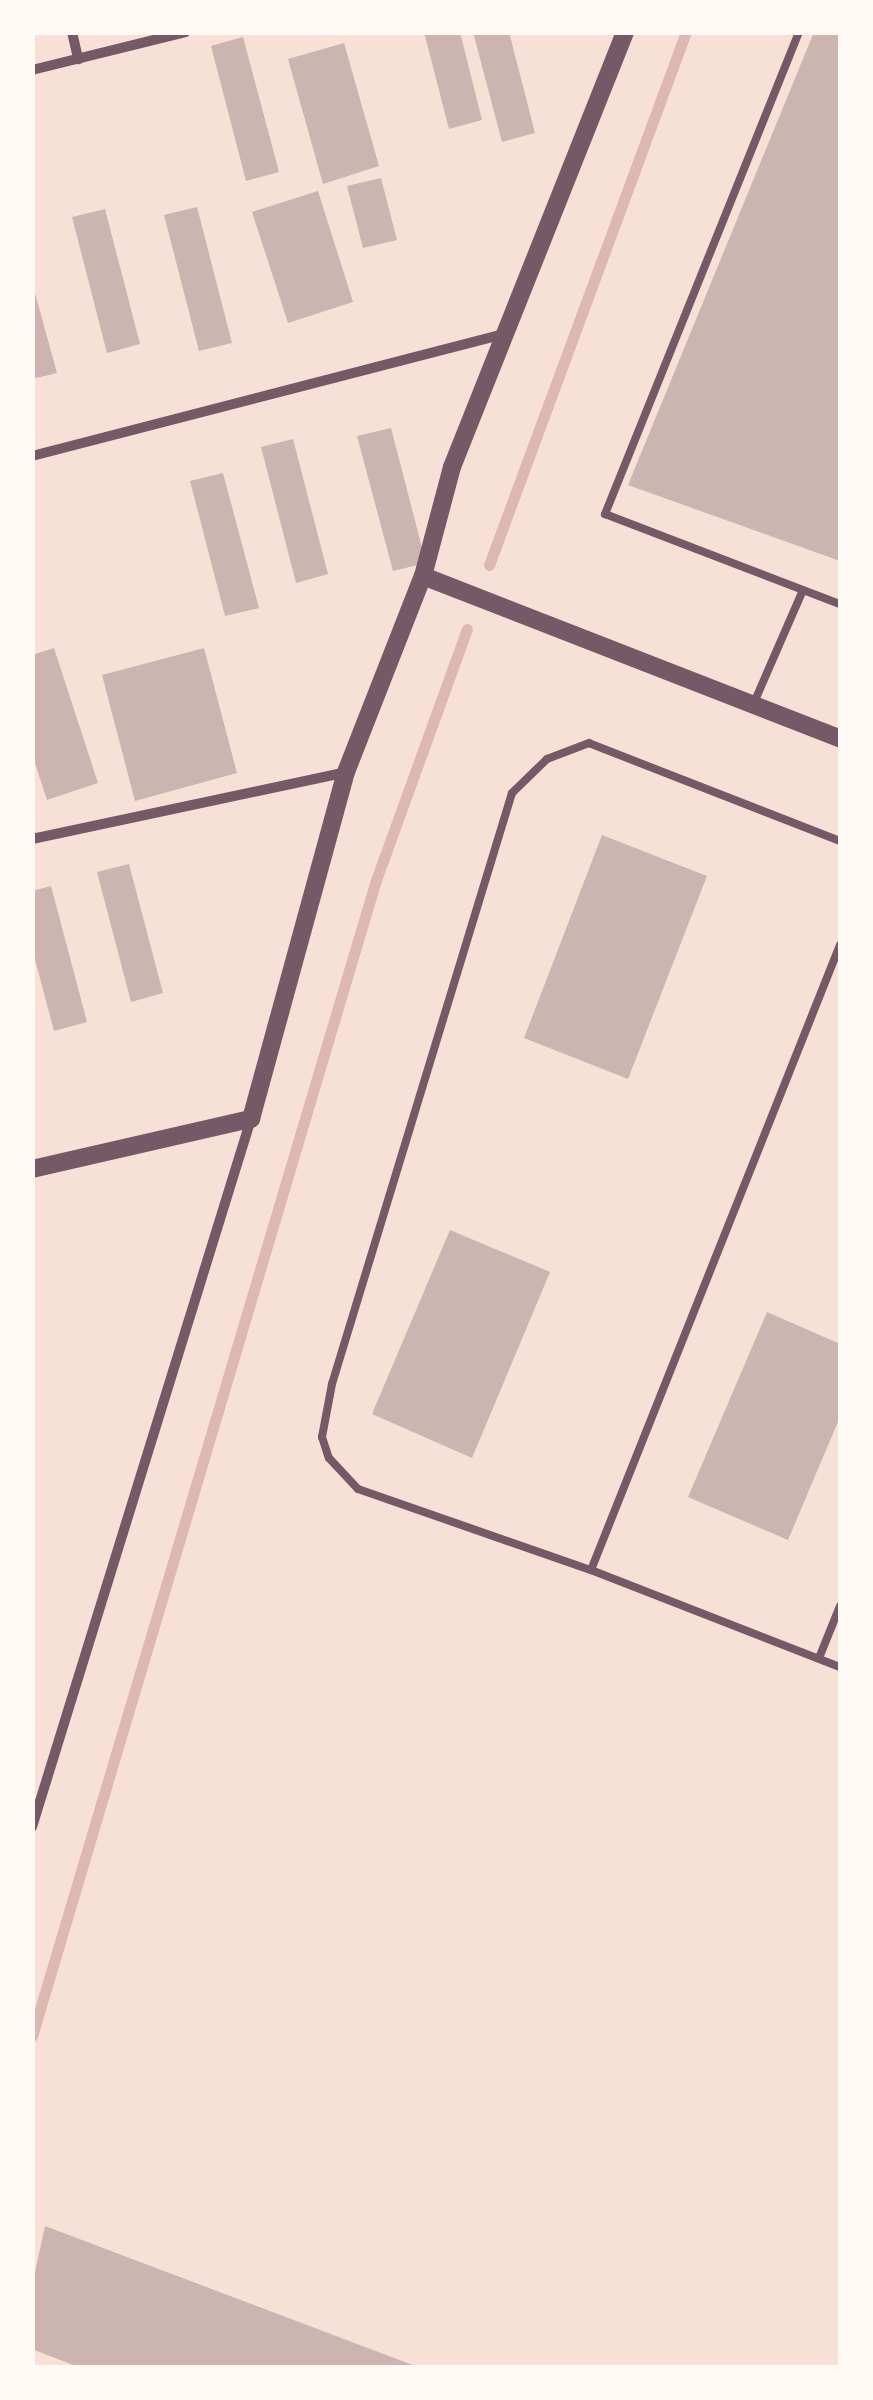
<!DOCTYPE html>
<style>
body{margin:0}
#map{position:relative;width:873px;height:2400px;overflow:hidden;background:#f7e1d7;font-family:Manrope,sans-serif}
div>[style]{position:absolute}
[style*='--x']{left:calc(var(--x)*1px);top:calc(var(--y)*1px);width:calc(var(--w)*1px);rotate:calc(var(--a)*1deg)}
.stream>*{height:11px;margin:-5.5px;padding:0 5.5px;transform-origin:5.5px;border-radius:5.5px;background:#dcb8b0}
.building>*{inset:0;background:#ccb4b1}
.service>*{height:8px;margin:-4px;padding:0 4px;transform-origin:4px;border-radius:4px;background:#755966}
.minor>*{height:10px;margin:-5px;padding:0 5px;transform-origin:5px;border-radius:5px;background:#755966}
.tertiary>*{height:18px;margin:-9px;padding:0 9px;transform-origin:9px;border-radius:9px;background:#755966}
span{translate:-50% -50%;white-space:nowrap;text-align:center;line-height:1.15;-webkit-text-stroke:8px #fffaf5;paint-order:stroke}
.frame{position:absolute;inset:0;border:35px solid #fffaf5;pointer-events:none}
</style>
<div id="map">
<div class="stream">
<i style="--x:489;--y:565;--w:568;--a:-69.72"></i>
<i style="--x:32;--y:2036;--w:1203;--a:-73.43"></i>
<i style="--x:375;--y:883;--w:270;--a:-70.1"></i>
</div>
<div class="building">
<i style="clip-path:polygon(424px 32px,460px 32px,482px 120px,449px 129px)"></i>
<i style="clip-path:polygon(473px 32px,509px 32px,535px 133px,502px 142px)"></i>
<i style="clip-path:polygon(814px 32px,840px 32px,840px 561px,628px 485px)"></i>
<i style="clip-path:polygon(243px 37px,279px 172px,246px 181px,211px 46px)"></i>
<i style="clip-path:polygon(344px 43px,379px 166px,323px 184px,288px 59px)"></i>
<i style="clip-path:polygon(381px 178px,397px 240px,363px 248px,347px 186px)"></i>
<i style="clip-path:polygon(318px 191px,353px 302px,288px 323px,252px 212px)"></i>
<i style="clip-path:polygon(197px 207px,232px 343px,199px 351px,164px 215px)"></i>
<i style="clip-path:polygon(105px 209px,140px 344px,107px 353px,72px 217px)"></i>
<i style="clip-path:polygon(32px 282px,57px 373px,32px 379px)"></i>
<i style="clip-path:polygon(391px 428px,426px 563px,393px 571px,357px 436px)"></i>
<i style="clip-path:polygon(293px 439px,328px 574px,296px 583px,261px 447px)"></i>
<i style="clip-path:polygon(223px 473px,259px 608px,225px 616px,190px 481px)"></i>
<i style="clip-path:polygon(54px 648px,98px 783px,47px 800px,32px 754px,32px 655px)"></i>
<i style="clip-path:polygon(204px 648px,237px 773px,135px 801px,102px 675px)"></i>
<i style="clip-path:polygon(602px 835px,707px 876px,628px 1079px,524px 1038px)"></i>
<i style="clip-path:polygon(129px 864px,163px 993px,131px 1002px,97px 872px)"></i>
<i style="clip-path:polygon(51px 886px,87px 1022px,54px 1031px,32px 948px,32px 891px)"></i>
<i style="clip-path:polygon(450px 1230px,550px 1272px,472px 1458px,372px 1414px)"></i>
<i style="clip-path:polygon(767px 1312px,840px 1344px,840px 1417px,788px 1540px,688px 1497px)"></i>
<i style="clip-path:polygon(45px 2226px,418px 2367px,418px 2368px,81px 2368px,32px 2349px,32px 2286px)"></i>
</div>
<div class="service">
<i style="--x:799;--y:32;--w:520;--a:111.92"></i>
<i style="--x:605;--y:514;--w:252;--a:21"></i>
<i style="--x:753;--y:705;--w:125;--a:-66.5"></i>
<i style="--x:840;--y:841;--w:269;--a:-158.7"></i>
<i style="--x:589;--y:743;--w:45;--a:159.1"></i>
<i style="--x:547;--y:759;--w:49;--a:135.8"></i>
<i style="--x:512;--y:793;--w:618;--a:106.94"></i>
<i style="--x:332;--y:1384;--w:54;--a:100.7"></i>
<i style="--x:322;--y:1437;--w:22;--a:72"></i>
<i style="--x:329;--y:1458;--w:42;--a:46.9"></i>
<i style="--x:358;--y:1489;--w:247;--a:19.2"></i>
<i style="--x:591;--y:1570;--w:267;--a:21.3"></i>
<i style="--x:591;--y:1570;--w:673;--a:-68.28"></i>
<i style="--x:819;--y:1658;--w:56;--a:-68"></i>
</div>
<div class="minor">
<i style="--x:72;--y:32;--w:28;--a:77"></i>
<i style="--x:32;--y:70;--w:158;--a:-13.9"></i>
<i style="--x:32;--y:456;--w:487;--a:-14.5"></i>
<i style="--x:32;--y:839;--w:321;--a:-12"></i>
<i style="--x:32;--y:1827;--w:741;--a:-72.81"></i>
</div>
<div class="tertiary">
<i style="--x:423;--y:576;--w:448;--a:21.3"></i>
<i style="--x:32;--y:1169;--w:225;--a:-12.9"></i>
<i style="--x:251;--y:1119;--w:360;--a:-74.7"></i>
<i style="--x:346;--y:772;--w:211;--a:-68.6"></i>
<i style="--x:423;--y:576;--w:113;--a:-75.1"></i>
<i style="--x:452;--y:467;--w:468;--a:-68.3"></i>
</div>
<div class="frame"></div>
</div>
